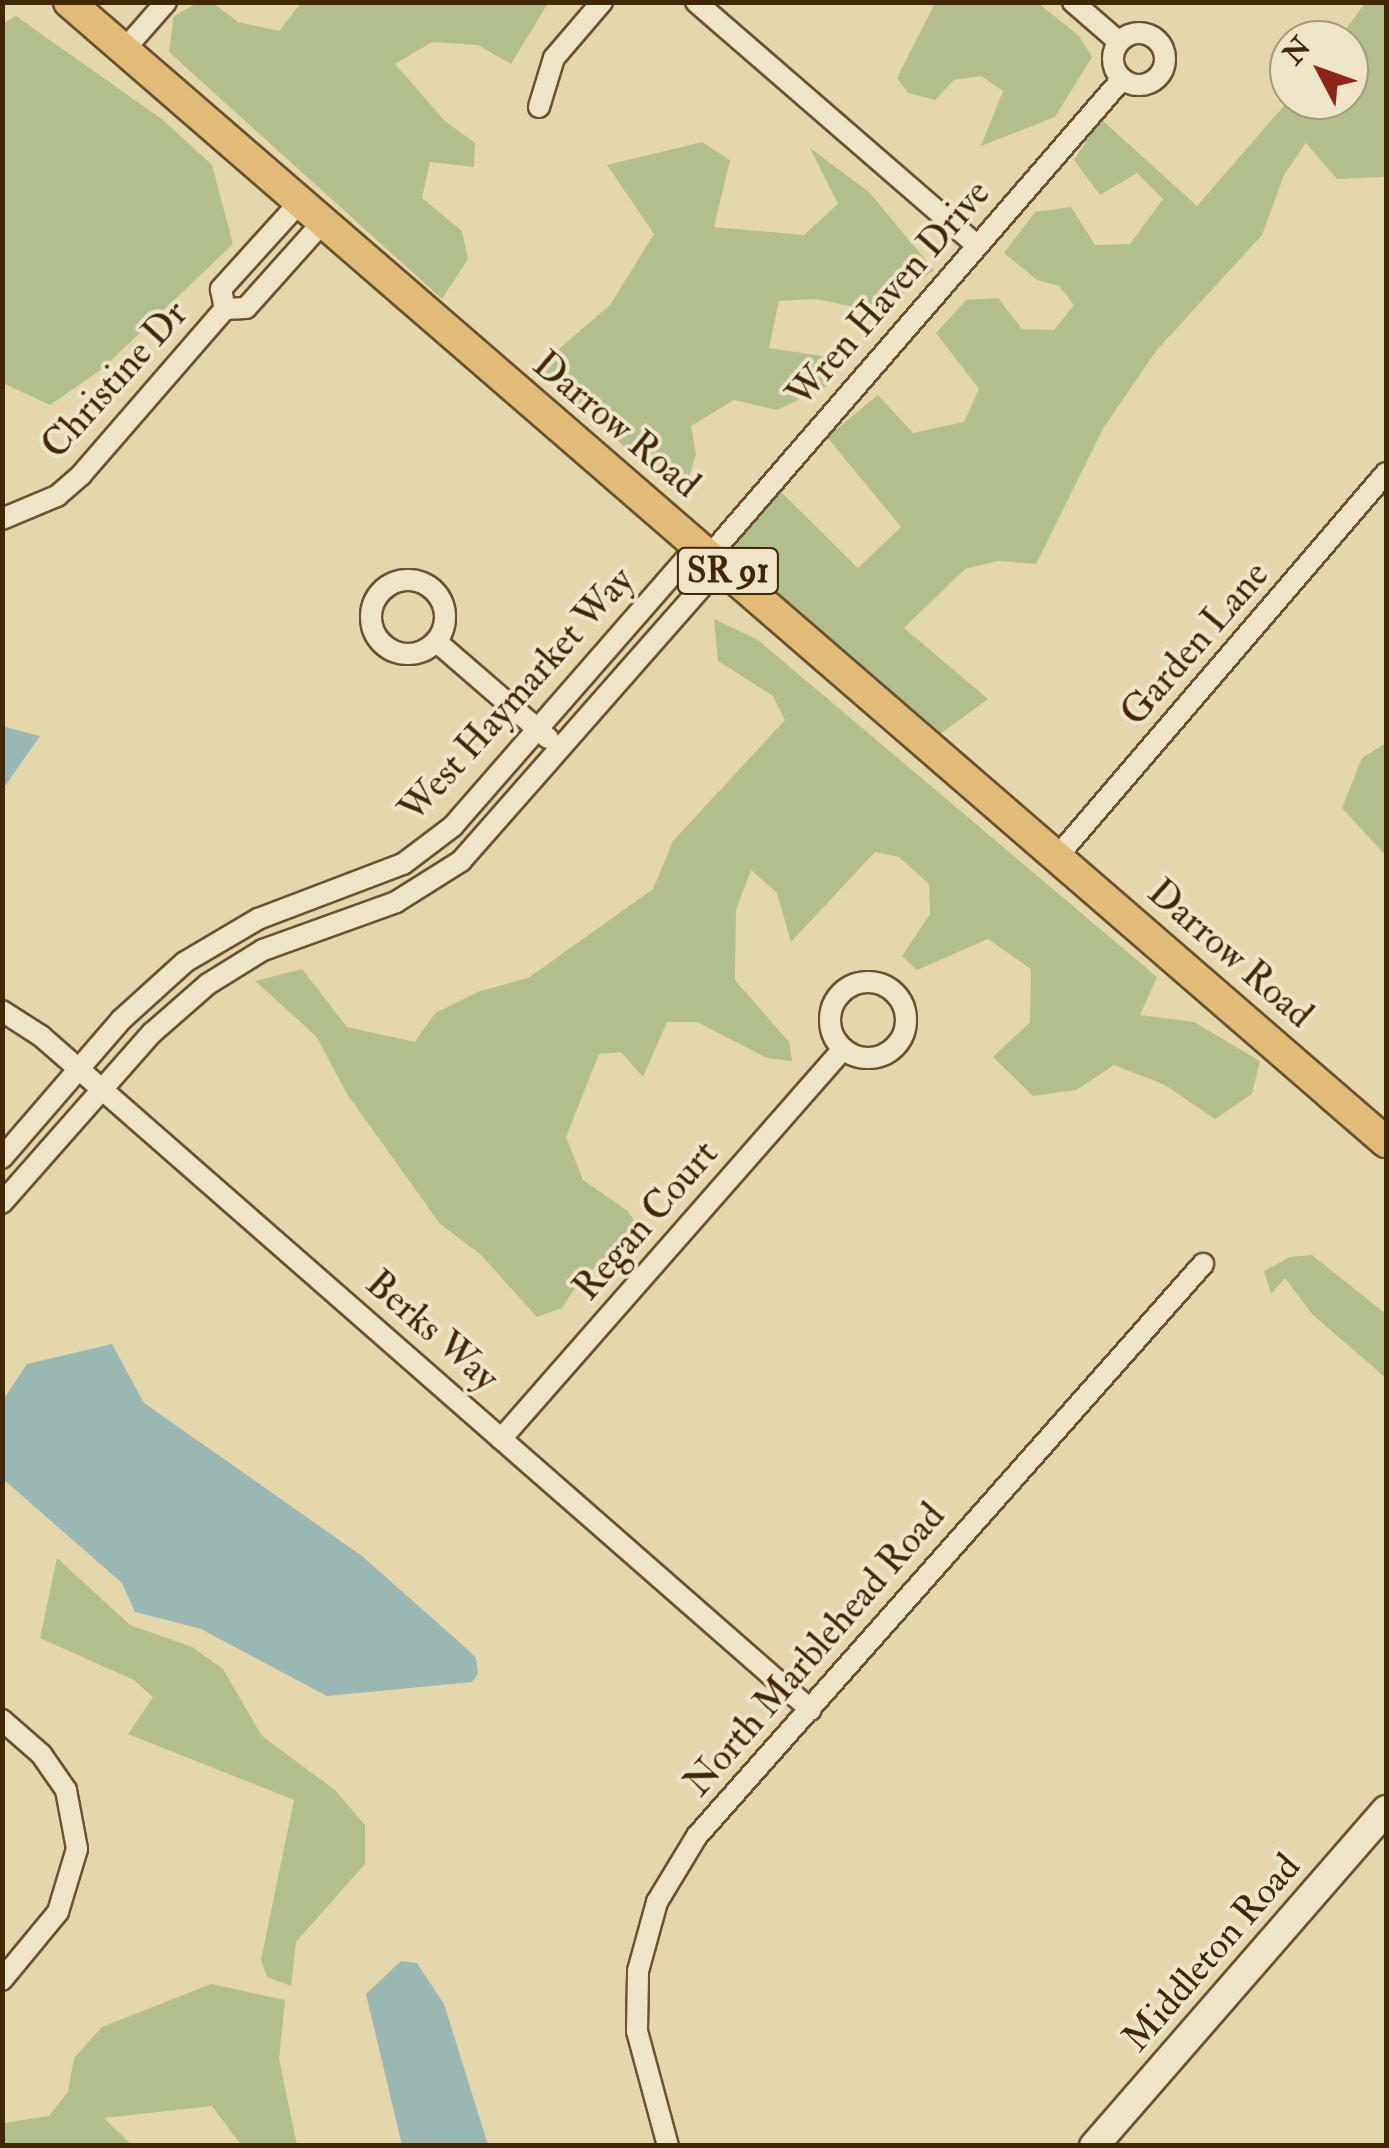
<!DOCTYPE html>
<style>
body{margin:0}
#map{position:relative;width:1389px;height:2148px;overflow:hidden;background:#e5d7ac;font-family:"IM FELL Double Pica",serif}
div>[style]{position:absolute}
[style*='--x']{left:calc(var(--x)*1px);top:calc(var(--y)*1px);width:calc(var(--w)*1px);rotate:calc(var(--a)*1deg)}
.green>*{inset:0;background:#b2bf8c}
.water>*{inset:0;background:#99b7b3}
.roads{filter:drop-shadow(2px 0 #695330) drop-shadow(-2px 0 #695330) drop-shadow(0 2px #695330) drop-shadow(0 -2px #695330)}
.street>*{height:20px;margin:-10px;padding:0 10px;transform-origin:10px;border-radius:10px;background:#eee5c9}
.street>.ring{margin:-10px;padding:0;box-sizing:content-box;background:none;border:20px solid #eee5c9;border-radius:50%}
.secondary>*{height:28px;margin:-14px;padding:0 14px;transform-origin:14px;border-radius:14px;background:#eee5c9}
.primary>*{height:30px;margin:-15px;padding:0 15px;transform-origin:15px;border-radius:15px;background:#e2bc76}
span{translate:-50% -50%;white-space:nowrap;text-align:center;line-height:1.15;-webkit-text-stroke:8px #eee5c9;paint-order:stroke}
.shield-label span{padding:2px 8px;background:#eee5c9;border:2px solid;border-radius:8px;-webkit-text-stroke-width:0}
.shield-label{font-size:35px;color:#402706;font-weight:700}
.street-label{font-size:38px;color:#402706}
.frame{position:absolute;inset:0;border:5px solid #402706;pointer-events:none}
.north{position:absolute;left:1269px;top:20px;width:100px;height:100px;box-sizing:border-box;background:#eee5c9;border:2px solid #a8997b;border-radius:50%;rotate:311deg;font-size:28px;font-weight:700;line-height:40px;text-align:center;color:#402706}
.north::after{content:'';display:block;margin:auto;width:35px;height:45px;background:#8f2418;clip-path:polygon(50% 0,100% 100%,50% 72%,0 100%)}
</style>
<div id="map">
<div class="green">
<i style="clip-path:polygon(197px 3px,213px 3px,238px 22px,279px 31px,301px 3px,548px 3px,511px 64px,478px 45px,432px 42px,395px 64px,445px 121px,475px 143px,474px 167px,430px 162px,422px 198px,462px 231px,468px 259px,442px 299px,169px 52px,174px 16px)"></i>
<i style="clip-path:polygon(935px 3px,1038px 3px,1079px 36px,1092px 57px,1055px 117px,981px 146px,1003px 91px,981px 76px,954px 80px,935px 100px,908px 93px,897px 78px)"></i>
<i style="clip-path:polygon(1365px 3px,1386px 3px,1386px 177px,1337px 179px,1306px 143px,1284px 175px,1262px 235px,1156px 351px,1104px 427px,1036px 564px,998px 561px,965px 569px,904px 628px,988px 699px,925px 745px,710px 555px,781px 492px,858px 568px,901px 527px,827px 437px,878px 395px,913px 433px,964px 422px,979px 389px,936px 333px,966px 300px,998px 298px,1022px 329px,1054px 330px,1074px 305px,1059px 286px,1037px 280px,1004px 253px,1035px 212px,1071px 207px,1095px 245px,1130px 244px,1163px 199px,1137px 173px,1100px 195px,1074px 160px,1101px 119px,1197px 206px,1289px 100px,1349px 100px,1349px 40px,1338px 40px)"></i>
<i style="clip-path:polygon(16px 16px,163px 120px,212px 165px,233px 244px,102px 369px,50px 405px,3px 383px,2px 24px)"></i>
<i style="clip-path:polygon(702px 142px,730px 160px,714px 227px,804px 235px,838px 204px,810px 148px,869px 192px,934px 270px,878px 312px,816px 299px,779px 301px,769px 348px,847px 360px,827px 386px,777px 410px,734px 400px,691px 426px,696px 454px,682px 500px,538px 367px,610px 305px,654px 234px,607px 165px)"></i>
<i style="clip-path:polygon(714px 619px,758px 640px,1157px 977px,1140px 1015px,1194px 1022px,1260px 1061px,1252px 1094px,1215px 1119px,1165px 1085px,1114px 1065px,1076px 1090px,1033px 1096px,993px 1057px,1030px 1022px,1031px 969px,988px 939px,917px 970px,902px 956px,930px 914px,929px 884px,899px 857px,875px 852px,791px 942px,777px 893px,751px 870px,736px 910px,735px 980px,789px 1042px,792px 1061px,767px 1058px,697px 1022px,667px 1022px,643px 1077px,621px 1052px,599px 1054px,566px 1137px,583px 1180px,628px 1211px,643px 1234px,583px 1276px,562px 1308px,537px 1317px,480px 1254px,440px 1224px,347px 1094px,316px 1036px,255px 981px,302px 969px,347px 1027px,415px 1042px,435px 1013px,480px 991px,528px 978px,653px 889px,673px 841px,785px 720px,773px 696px,718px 661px)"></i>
<i style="clip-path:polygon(1386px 743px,1386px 856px,1342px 808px,1362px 758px)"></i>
<i style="clip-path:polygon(1312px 1255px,1386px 1314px,1386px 1378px,1312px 1314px,1285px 1278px,1271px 1294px,1264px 1271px,1290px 1257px)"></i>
<i style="clip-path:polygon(57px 1558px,130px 1625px,192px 1647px,223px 1669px,262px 1736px,335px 1790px,365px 1825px,365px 1864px,296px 1942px,291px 1986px,267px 1977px,261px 1960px,294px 1800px,128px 1734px,153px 1697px,134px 1680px,40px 1638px)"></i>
<i style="clip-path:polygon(211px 1984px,285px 2000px,279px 2059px,297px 2145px,241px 2145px,212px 2106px,104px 2118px,132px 2145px,3px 2145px,3px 2123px,49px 2116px,68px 2092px,74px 2058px,102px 2027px)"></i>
</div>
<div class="water">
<i style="clip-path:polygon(2px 726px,40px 736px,3px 789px,2px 788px)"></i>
<i style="clip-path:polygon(112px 1344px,144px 1403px,362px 1556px,466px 1648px,476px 1658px,478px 1674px,472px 1682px,327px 1696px,201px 1629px,135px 1612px,122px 1583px,3px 1479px,3px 1400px,27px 1364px)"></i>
<i style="clip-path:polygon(401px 1961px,417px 1963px,444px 2004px,488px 2145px,402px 2145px,366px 1994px)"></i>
</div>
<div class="roads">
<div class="street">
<i style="--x:696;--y:2;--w:371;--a:40.9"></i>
<i style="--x:1073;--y:2;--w:61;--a:41"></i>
<i class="ring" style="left:1113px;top:33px;width:32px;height:32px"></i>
<i style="--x:124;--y:50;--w:64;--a:-48.8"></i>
<i style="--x:539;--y:107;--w:51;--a:-73"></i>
<i style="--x:554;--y:58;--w:74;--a:-49.4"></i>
<i style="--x:298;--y:204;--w:115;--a:132.2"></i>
<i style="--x:221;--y:289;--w:20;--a:79"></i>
<i style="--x:225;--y:309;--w:21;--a:-3"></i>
<i style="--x:246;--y:308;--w:113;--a:-48.2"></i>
<i style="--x:2;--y:519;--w:60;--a:-22.7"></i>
<i style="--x:57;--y:496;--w:32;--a:-41"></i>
<i style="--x:81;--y:475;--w:220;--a:-49.1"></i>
<i style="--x:710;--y:555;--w:630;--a:-49.12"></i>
<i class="ring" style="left:371px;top:580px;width:54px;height:54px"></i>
<i style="--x:437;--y:642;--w:147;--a:40.9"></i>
<i style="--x:1056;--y:858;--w:507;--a:-49.4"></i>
<i class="ring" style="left:830px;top:982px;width:56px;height:56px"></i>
<i style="--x:2;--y:1011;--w:46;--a:32.7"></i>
<i style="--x:41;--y:1036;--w:1023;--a:41.2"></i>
<i style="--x:2;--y:1158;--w:182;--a:-49.2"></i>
<i style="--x:121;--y:1020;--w:86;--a:-42.2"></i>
<i style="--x:185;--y:962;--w:85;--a:-30.5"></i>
<i style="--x:258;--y:919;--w:155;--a:-20.8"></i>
<i style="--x:403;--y:864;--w:63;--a:-37.2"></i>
<i style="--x:453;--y:826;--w:373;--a:-48.9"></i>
<i style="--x:2;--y:1203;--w:227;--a:-48.6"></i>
<i style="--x:152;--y:1033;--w:74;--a:-41.2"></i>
<i style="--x:208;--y:984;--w:65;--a:-31.7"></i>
<i style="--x:263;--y:950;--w:141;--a:-19.8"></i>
<i style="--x:396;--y:902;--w:77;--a:-32.2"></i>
<i style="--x:461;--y:861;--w:394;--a:-48.7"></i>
<i style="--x:501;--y:1439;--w:519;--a:-48.75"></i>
<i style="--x:2;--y:1720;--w:52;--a:41.1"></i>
<i style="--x:41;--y:1754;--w:44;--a:55.2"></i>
<i style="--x:66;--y:1790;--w:60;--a:79.4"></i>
<i style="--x:77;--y:1849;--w:66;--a:106.8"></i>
<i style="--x:58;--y:1912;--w:88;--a:129.5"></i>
<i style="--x:668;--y:2146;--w:119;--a:-105.1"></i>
<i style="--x:637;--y:2031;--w:60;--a:-89"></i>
<i style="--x:638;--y:1971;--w:72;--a:-74.6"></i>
<i style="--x:657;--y:1902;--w:77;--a:-58.8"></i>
<i style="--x:697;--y:1836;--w:764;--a:-48.5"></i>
</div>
<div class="secondary">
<i style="--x:1094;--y:2146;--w:445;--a:-49"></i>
</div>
<div class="primary">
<i style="--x:69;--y:2;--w:1742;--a:40.88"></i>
</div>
</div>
<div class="shield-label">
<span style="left:728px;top:571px">SR 91</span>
</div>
<div class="street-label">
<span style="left:889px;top:294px;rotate:-49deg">Wren Haven Drive</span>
<span style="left:115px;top:380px;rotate:-48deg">Christine Dr</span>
<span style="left:616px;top:425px;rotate:40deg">Darrow Road</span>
<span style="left:1195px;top:644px;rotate:-49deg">Garden Lane</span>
<span style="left:517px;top:695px;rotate:-48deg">West Haymarket Way</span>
<span style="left:1230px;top:954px;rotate:41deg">Darrow Road</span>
<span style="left:646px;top:1221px;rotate:-49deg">Regan Court</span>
<span style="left:432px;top:1331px;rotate:41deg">Berks Way</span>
<span style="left:815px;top:1650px;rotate:-49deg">North Marblehead Road</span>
<span style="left:1212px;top:1953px;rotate:-49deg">Middleton Road</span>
</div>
<div class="frame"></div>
<div class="north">N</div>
</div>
